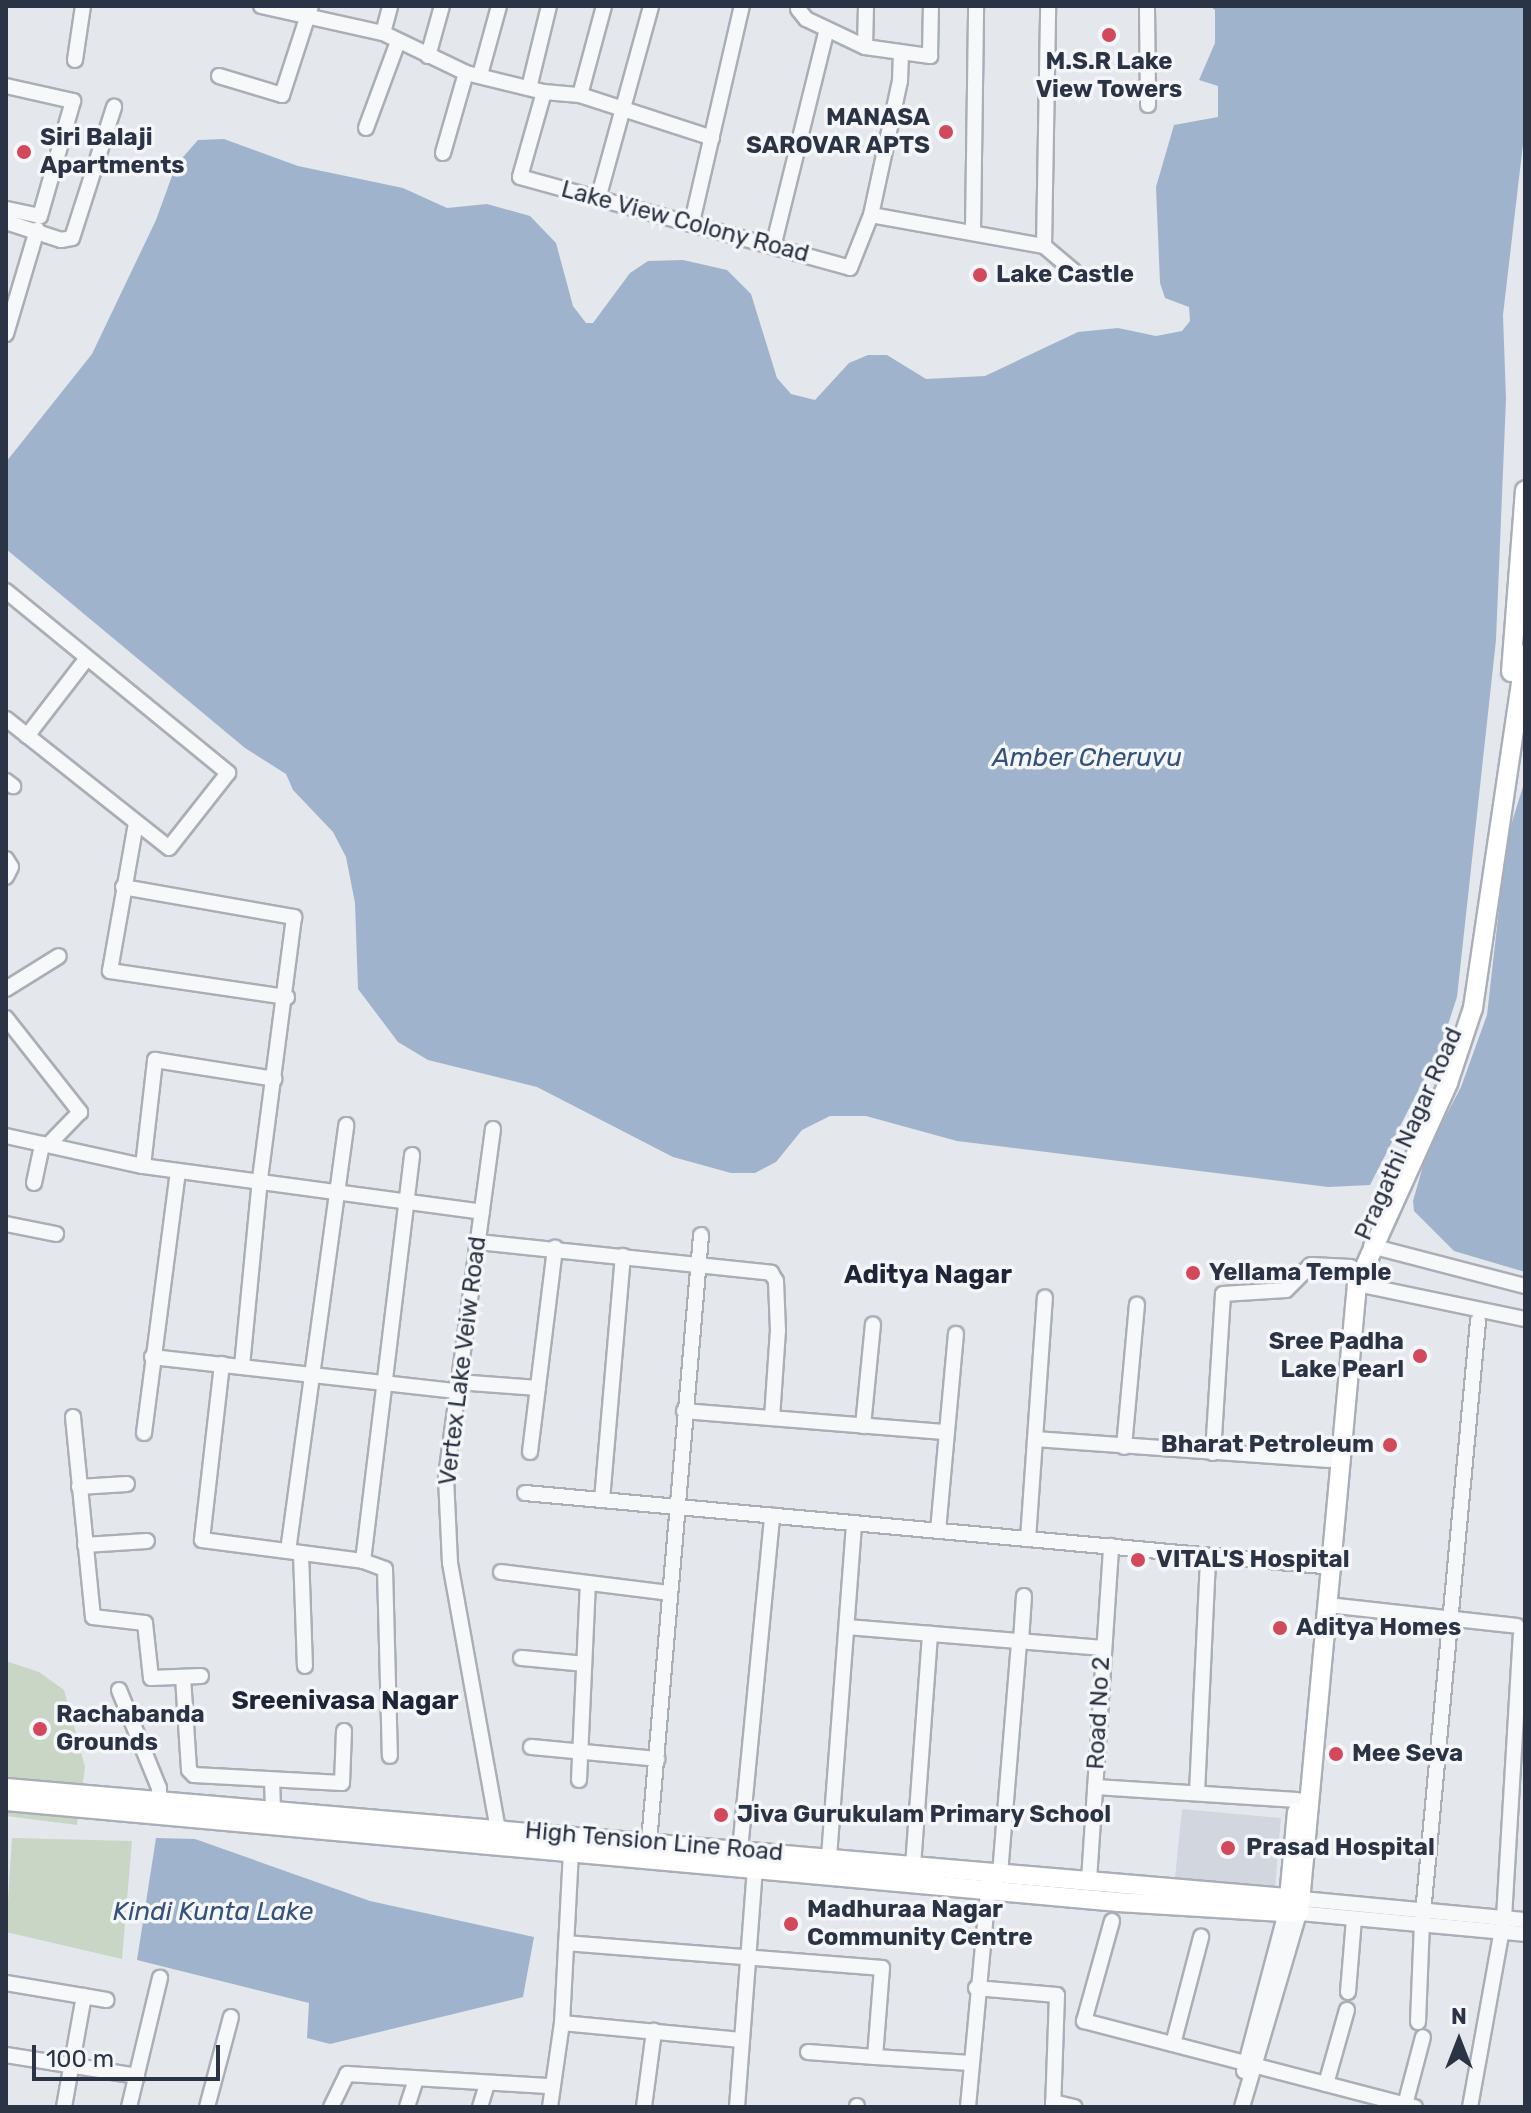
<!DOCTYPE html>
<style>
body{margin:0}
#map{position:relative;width:1531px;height:2113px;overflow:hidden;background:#e4e7ec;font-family:Rubik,sans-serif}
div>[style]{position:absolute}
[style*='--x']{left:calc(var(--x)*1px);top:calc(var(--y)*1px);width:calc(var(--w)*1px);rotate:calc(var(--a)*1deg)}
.built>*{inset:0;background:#d2d6de}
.green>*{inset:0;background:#c9d6c5}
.water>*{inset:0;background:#9fb4cc}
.roads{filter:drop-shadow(2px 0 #a9aeb7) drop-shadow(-2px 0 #a9aeb7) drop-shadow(0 2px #a9aeb7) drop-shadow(0 -2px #a9aeb7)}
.minor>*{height:14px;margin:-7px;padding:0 7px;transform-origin:7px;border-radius:7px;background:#f7f8fa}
.major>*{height:18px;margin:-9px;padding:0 9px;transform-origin:9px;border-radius:9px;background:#fff}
.dots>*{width:22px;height:22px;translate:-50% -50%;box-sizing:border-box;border:4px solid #f4f6f9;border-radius:50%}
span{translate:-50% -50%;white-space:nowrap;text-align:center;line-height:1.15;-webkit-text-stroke:7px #f4f6f9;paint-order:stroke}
.poi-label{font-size:24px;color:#2b3445;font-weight:700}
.right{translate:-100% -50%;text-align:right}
.left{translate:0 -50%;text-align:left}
.street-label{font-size:24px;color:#2b3445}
.water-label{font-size:26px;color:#34527a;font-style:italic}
.neighbourhood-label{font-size:26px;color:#1d2536;font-weight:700}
.frame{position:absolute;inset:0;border:8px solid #2b3445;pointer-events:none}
.north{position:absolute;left:1419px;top:2001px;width:80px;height:80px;-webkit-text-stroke:6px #f4f6f9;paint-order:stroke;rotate:0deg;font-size:22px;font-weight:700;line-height:32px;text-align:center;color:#2b3445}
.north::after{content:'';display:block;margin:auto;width:28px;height:36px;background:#2b3445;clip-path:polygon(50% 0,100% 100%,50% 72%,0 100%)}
.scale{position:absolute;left:32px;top:2045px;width:188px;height:36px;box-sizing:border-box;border:4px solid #2b3445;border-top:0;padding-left:10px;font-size:24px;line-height:28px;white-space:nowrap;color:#2b3445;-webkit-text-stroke:6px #f4f6f9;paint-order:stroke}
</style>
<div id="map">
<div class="built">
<i style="clip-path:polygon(1182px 1809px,1281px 1818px,1275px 1888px,1175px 1878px)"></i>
</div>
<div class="green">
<i style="clip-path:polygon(6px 1661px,39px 1672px,64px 1690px,85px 1767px,77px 1825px,6px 1816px)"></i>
<i style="clip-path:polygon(12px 1838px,132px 1841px,122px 1959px,6px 1932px)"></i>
</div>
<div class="water">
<i style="clip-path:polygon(1210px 6px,1525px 6px,1525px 127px,1503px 315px,1506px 399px,1496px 640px,1457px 997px,1441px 1046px,1370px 1185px,1328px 1187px,957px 1141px,866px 1116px,830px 1116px,802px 1130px,776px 1162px,755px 1173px,731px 1173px,673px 1157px,537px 1087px,428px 1060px,398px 1042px,358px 989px,355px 903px,346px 857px,333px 832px,293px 790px,286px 774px,245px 748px,6px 549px,6px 462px,92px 354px,156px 220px,176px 165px,198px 140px,224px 139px,298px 166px,403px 188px,447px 208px,487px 204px,530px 216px,556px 243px,573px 306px,586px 323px,593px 323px,630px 273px,648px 261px,683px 260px,727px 270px,751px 294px,777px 378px,791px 394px,815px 400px,849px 363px,868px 355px,887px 355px,926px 379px,985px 376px,1078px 332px,1118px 328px,1156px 336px,1182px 331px,1190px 321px,1189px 307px,1165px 298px,1160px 283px,1156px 187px,1174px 125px,1218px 117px,1218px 86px,1199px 80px,1215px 43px,1215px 10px)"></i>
<i style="clip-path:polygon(1525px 780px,1525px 1272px,1454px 1251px,1414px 1211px,1413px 1201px,1427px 1152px,1461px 1087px,1487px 1015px,1507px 838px)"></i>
<i style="clip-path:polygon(156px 1838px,195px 1839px,370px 1901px,534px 1937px,523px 1997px,330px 2044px,307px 2038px,309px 2003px,137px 1960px)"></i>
</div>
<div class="roads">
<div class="minor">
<i style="--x:261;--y:6;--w:125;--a:12.5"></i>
<i style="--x:383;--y:33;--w:92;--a:25.7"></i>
<i style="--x:466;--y:73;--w:80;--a:13.7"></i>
<i style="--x:544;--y:92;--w:36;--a:5"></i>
<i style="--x:580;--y:95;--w:139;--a:18"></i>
<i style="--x:1147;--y:6;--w:99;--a:89.4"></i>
<i style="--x:798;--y:9;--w:13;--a:51"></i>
<i style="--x:806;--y:19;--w:65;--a:25.4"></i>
<i style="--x:865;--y:47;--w:66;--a:7.9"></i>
<i style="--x:930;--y:56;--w:50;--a:-88.9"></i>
<i style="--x:383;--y:33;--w:28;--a:-75"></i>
<i style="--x:865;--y:47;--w:41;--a:-88.6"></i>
<i style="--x:428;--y:56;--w:52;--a:-74.4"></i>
<i style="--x:75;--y:60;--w:55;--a:-81.6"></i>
<i style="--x:480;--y:75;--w:72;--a:-74.6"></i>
<i style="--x:219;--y:76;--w:66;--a:16.8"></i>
<i style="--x:282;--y:95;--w:94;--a:-72"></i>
<i style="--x:6;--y:86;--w:69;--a:12.6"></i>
<i style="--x:73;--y:101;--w:120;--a:106"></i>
<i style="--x:40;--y:216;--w:35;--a:-168"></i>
<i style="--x:529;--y:88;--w:84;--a:-76.3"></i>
<i style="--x:544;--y:92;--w:88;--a:105.8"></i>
<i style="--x:520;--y:177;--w:342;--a:15.4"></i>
<i style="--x:850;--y:268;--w:57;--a:-68.4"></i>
<i style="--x:871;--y:215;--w:137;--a:-77.8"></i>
<i style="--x:900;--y:81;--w:28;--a:-88"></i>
<i style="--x:580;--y:95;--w:92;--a:-74.9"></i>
<i style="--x:366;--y:128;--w:90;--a:-69.7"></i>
<i style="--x:443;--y:153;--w:83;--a:-74"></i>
<i style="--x:598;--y:199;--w:200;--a:-74.6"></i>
<i style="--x:871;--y:215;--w:176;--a:10.2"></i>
<i style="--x:1044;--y:246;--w:42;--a:40.2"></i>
<i style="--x:6;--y:222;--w:58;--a:18.1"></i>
<i style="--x:61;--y:240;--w:11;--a:-10"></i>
<i style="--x:72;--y:238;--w:138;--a:-72.2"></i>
<i style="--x:692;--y:222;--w:222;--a:-77"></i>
<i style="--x:973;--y:230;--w:224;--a:-89.2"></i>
<i style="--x:774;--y:243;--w:220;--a:-76.1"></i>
<i style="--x:1044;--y:246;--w:240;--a:-89"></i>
<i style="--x:6;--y:334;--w:109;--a:-73.4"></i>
<i style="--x:6;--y:591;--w:287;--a:39.3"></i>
<i style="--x:228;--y:773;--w:95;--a:128.2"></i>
<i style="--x:169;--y:848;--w:208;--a:-141.6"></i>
<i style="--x:27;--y:736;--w:98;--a:-52.4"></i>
<i style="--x:6;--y:781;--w:9;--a:36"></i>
<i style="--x:136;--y:823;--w:150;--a:100"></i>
<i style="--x:110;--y:971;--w:179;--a:8.4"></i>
<i style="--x:6;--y:859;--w:9;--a:58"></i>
<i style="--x:11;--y:867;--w:11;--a:117"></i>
<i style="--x:123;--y:887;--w:174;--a:10"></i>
<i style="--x:294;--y:917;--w:264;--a:97.4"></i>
<i style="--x:260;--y:1179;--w:188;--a:95.5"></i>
<i style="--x:6;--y:989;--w:62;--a:-31.9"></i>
<i style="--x:6;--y:1018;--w:120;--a:51.8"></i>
<i style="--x:80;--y:1112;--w:46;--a:134.1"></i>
<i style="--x:493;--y:1129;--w:352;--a:97.7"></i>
<i style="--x:446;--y:1478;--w:85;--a:87.3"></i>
<i style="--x:450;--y:1563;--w:270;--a:79.8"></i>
<i style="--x:6;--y:1136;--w:140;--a:12.4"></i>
<i style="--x:143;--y:1166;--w:342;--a:7.7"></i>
<i style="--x:143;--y:1166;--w:107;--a:-83.5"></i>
<i style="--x:155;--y:1060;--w:121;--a:9"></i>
<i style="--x:34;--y:1183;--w:40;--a:-78"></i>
<i style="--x:6;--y:1224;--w:51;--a:11.3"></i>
<i style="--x:478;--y:1242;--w:295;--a:6"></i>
<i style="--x:771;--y:1273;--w:9;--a:58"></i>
<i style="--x:776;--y:1281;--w:49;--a:87.7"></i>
<i style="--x:778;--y:1330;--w:88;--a:93.9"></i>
<i style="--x:1371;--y:1246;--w:159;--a:14.6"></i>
<i style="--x:1357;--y:1284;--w:172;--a:11.8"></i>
<i style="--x:152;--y:1357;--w:306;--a:6.4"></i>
<i style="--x:222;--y:1364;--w:177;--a:96.5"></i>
<i style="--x:202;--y:1540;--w:162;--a:7.4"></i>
<i style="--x:363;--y:1561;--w:23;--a:20"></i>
<i style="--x:385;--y:1569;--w:187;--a:88.5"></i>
<i style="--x:457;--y:1382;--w:81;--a:4.2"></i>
<i style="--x:684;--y:1411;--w:263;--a:4.6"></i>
<i style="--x:73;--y:1417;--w:201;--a:84.3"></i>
<i style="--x:93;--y:1617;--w:52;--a:6.6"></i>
<i style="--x:145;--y:1623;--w:55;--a:83.8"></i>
<i style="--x:151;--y:1678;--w:50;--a:-2.3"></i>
<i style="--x:863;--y:1426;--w:102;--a:-84.4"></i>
<i style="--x:144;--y:1433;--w:264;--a:-82.6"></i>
<i style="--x:1035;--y:1439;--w:295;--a:4.1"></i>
<i style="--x:1124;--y:1447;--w:143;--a:-84.8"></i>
<i style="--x:530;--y:1452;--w:206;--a:-83"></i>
<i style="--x:1213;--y:1453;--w:159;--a:-86.4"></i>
<i style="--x:1223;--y:1294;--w:63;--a:-3.6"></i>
<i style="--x:1286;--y:1290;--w:35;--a:-45"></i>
<i style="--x:1311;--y:1265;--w:40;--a:2.9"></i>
<i style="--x:79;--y:1487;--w:48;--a:-3.6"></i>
<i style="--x:525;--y:1493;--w:801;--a:5.23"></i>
<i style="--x:602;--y:1500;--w:245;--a:-85.1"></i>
<i style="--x:938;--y:1531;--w:198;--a:-84.8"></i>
<i style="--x:1028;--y:1539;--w:242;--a:-86"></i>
<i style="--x:85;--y:1545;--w:62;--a:-3.7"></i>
<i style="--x:288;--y:1551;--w:430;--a:-82.2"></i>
<i style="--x:301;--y:1553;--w:113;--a:88"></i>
<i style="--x:363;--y:1561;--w:409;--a:-83.1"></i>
<i style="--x:501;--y:1572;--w:170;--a:7.1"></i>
<i style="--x:1328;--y:1605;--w:190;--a:6.3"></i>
<i style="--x:847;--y:1627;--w:257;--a:4.7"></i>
<i style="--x:1021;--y:1641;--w:45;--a:-86.2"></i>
<i style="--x:521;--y:1658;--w:63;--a:5.4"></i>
<i style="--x:183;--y:1677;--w:93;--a:86.3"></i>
<i style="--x:189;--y:1770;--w:7;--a:45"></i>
<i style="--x:194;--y:1775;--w:148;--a:3.1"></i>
<i style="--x:342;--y:1783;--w:52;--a:-87.8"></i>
<i style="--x:119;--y:1690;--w:106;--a:67.8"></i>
<i style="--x:159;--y:1788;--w:21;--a:90"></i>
<i style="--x:531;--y:1747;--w:127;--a:5.4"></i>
<i style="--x:272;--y:1780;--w:30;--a:88"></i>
<i style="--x:579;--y:1780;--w:197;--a:-87.4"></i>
<i style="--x:1095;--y:1787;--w:203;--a:3.7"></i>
<i style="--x:1197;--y:1793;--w:236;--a:-87.3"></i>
<i style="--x:649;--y:1842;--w:609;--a:-85.1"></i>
<i style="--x:740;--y:1850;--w:336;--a:-84.5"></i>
<i style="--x:829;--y:1857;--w:335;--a:-85.7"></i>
<i style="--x:913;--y:1866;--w:233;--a:-85.8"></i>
<i style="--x:1089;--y:1880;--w:335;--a:-86.2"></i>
<i style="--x:1301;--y:1899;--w:225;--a:5.4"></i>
<i style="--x:1112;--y:1921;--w:104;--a:105.6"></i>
<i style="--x:1084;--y:2021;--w:342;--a:14.6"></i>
<i style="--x:566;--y:1943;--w:317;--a:4.5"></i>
<i style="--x:882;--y:1968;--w:89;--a:94.5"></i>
<i style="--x:875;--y:2057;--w:96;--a:3.6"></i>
<i style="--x:6;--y:1983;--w:102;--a:9.6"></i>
<i style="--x:976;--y:1988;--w:81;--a:4.9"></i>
<i style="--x:1057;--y:1995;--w:112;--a:92"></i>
<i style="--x:1348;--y:1992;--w:73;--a:-85.3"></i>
<i style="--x:1418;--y:2022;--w:98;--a:-87.7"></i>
<i style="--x:1422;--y:1924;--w:606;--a:-84.69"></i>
<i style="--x:562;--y:2023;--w:180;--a:5.4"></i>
<i style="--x:1173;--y:2044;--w:111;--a:-75.3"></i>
<i style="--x:808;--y:2052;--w:67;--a:4.3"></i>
<i style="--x:6;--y:2055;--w:133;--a:9.1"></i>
<i style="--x:1244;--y:2071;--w:164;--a:-75.2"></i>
<i style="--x:1326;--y:2084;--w:77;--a:-74.2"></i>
<i style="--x:1053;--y:2102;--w:22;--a:13"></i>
<i style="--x:1405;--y:2105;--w:70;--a:-75.2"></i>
<i style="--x:64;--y:2107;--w:113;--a:-79.8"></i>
<i style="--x:129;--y:2107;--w:133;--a:-76.5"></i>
<i style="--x:207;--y:2107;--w:93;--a:-75.1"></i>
<i style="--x:331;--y:2107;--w:37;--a:-64"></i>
<i style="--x:347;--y:2074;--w:205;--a:3.4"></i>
<i style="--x:407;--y:2107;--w:29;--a:-72"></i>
<i style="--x:480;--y:2107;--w:24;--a:-73"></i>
<i style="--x:550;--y:2107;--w:85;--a:-81.9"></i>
<i style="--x:562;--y:2023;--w:169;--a:-87"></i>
<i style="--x:644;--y:2107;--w:77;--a:-82.5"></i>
<i style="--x:737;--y:2107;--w:239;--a:-85.7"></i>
<i style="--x:857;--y:2107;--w:1;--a:-90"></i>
<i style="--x:968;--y:2107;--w:217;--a:-84.7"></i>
<i style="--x:988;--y:1891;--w:21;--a:-55"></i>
<i style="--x:1000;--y:1874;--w:234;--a:-85.3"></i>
<i style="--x:1242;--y:2107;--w:202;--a:-73.6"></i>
<i style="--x:1299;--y:1913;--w:227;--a:5.3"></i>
<i style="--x:1470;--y:2107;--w:192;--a:-79.8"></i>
<i style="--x:1504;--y:1918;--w:283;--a:-86.6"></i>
</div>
<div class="major">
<i style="--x:1511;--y:672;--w:182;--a:-85.6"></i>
<i style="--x:6;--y:1788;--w:1297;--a:4.91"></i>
<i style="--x:6;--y:1801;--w:1117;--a:5.19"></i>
<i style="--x:1118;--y:1902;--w:181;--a:3.5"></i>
<i style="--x:1299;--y:1913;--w:632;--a:-84.73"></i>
<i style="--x:1357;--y:1284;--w:221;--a:-65.6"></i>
<i style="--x:1448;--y:1083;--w:79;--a:-71.6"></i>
<i style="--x:1473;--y:1008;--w:358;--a:-81.6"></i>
<i style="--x:1289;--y:1898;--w:86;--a:-84.7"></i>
</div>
</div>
<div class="dots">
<i style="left:1109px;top:35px;background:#d1495b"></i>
<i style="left:946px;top:132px;background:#d1495b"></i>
<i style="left:24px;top:152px;background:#d1495b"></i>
<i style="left:980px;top:275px;background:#d1495b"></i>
<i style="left:1193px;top:1273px;background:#d1495b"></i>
<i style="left:1420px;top:1356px;background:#d1495b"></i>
<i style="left:1390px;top:1445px;background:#d1495b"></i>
<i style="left:1138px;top:1560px;background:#d1495b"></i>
<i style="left:1280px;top:1628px;background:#d1495b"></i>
<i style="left:40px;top:1729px;background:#d1495b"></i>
<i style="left:1336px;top:1754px;background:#d1495b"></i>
<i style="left:721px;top:1815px;background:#d1495b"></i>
<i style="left:1228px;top:1848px;background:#d1495b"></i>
<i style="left:791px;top:1924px;background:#d1495b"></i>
</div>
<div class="poi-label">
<span style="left:1109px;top:76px">M.S.R Lake<br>View Towers</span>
<span class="right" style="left:930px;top:132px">MANASA<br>SAROVAR APTS</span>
<span class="left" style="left:40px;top:152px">Siri Balaji<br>Apartments</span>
<span class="left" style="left:996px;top:275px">Lake Castle</span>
<span class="left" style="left:1209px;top:1273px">Yellama Temple</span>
<span class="right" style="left:1404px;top:1356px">Sree Padha<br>Lake Pearl</span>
<span class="right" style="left:1374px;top:1445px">Bharat Petroleum</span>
<span class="left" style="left:1156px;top:1560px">VITAL'S Hospital</span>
<span class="left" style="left:1296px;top:1628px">Aditya Homes</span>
<span class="left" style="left:56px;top:1729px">Rachabanda<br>Grounds</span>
<span class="left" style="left:1352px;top:1754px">Mee Seva</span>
<span class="left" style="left:737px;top:1815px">Jiva Gurukulam Primary School</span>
<span class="left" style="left:1246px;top:1848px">Prasad Hospital</span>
<span class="left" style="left:807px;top:1924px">Madhuraa Nagar<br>Community Centre</span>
</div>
<div class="street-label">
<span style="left:685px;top:222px;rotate:15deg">Lake View Colony Road</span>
<span style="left:1409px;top:1134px;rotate:-66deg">Pragathi Nagar Road</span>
<span style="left:463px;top:1361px;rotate:-83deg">Vertex Lake Veiw Road</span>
<span style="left:1099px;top:1713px;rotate:-87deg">Road No 2</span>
<span style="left:654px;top:1842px;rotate:5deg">High Tension Line Road</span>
</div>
<div class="water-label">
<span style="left:1087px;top:758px">Amber Cheruvu</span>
<span style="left:213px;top:1912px">Kindi Kunta Lake</span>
</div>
<div class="neighbourhood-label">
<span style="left:928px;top:1275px">Aditya Nagar</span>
<span style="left:345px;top:1701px">Sreenivasa Nagar</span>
</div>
<div class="frame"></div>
<div class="north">N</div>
<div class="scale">100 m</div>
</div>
